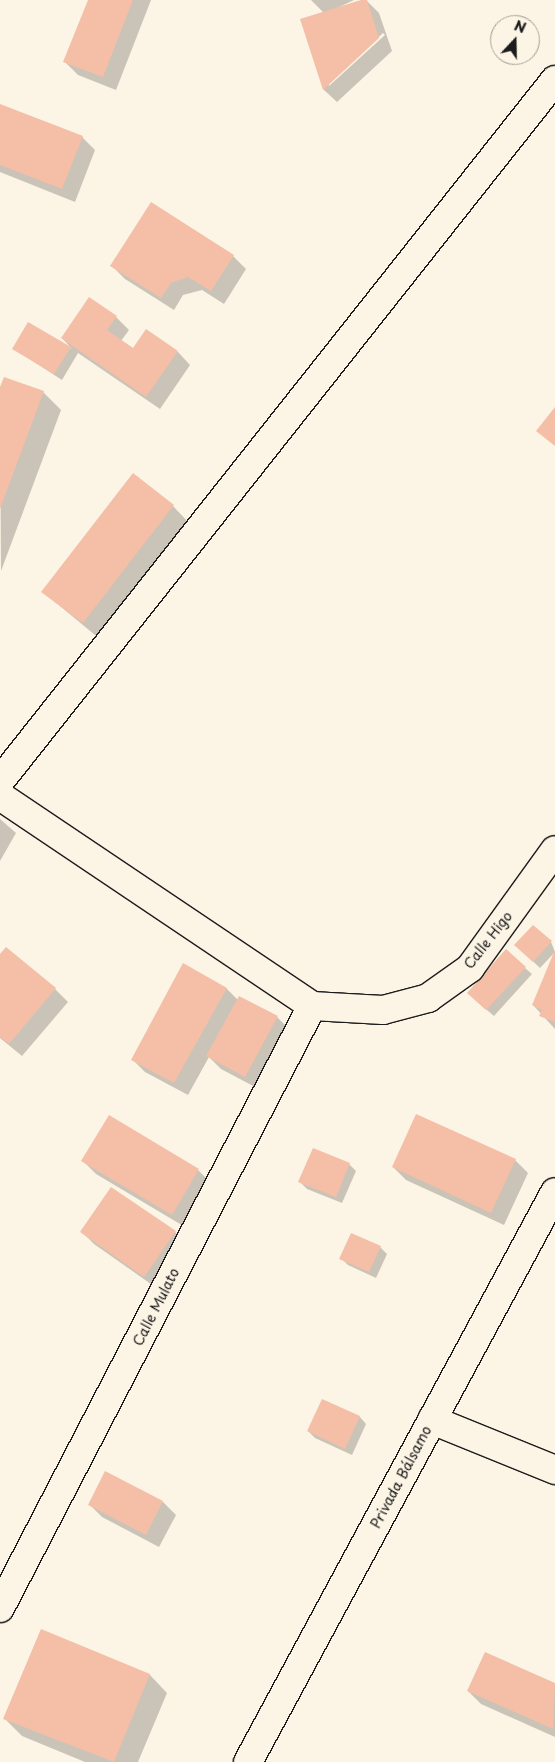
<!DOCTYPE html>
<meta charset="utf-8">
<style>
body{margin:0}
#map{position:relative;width:555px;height:1762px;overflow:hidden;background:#fcf5e5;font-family:"Playpen Sans",sans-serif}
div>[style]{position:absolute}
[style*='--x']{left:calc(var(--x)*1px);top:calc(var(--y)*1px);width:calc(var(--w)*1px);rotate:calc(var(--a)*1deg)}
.shadow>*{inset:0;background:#0003}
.building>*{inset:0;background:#f4bea7}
.roads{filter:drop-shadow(1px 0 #1c1c1c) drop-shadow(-1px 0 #1c1c1c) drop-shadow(0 1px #1c1c1c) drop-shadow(0 -1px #1c1c1c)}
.minor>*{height:28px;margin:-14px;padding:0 14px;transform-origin:14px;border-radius:14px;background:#fcf5e5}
span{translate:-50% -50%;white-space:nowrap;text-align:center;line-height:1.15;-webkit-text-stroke:4.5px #fcf5e5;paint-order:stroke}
.street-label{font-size:14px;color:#1c1c1c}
.north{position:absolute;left:490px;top:15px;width:50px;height:50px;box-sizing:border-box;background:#fcf5e5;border:1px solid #a29e95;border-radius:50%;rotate:21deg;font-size:14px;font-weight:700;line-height:20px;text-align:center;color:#1c1c1c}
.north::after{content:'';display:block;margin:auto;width:18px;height:22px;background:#1c1c1c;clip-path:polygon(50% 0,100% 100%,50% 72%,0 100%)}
</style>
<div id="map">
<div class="shadow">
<i style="clip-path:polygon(89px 0,151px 0,116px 90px,78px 75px,65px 62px)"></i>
<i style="clip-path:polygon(evenodd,311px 0,354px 0,333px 10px,366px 0,379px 13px,392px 51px,337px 102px,324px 90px,302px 20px,324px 13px,311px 0,383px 33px,385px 35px,329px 86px,329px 83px,383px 33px)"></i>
<i style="clip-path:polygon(0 105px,82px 137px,95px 150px,75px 202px,0 172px)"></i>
<i style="clip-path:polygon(233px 256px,246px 269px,224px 304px,202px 290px,183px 295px,174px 310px,125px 279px,112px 266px)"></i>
<i style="clip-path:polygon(116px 317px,129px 330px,121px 341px,134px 349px,178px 352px,190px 365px,160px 409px,78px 353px,62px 380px,14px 349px,29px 323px,72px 349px,62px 338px)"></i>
<i style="clip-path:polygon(0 391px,43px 392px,61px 410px,1px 571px)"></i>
<i style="clip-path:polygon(173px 506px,190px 524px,101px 640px,43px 592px)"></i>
<i style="clip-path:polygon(0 819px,16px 833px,0 861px)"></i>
<i style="clip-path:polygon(551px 942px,555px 952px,540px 968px,523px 952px)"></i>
<i style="clip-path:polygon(555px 954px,555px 1029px,533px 1005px)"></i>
<i style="clip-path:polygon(0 956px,55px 989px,68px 1002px,22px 1056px,0 1038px)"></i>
<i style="clip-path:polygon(184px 965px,227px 989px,238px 1000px,277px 1017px,290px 1030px,259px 1089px,221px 1069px,209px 1057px,188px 1095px,145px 1072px,132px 1059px)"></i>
<i style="clip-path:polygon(525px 968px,532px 974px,494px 1016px,475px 1000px)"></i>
<i style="clip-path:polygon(515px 1160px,528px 1173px,504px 1225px,406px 1180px,393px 1167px)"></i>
<i style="clip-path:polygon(83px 1161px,198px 1170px,211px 1183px,185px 1227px,96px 1174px)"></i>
<i style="clip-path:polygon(349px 1164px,356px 1171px,342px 1203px,307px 1189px,300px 1182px)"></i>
<i style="clip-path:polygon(111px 1188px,175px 1232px,188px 1245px,158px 1289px,94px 1244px,81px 1231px)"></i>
<i style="clip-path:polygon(352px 1234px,380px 1247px,387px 1254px,376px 1278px,348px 1265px,341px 1258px)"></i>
<i style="clip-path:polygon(323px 1401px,360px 1417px,366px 1424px,352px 1455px,315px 1438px,308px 1431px)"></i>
<i style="clip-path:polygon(106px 1473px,163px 1502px,176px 1515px,159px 1547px,102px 1517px,89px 1504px)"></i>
<i style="clip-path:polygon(41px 1630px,150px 1675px,167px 1693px,138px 1762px,85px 1762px,22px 1736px,4px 1718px)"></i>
<i style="clip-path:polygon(485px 1653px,555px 1685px,555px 1737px,481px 1704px,468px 1691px)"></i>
</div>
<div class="building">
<i style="clip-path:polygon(88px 0,133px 0,103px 77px,63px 62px)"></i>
<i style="clip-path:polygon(361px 0,367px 0,379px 38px,323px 90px,300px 19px)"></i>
<i style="clip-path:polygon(0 104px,83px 136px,62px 189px,0 165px)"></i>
<i style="clip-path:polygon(151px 202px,234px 255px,211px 291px,188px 277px,171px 283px,161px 298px,110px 266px)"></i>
<i style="clip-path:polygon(89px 297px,117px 316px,107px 330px,133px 348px,146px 329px,178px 351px,146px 397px,61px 338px)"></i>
<i style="clip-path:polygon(28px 322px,71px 347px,54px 374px,12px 349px)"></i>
<i style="clip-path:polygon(4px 377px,44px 391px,0 509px,0 387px)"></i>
<i style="clip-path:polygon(555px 407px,555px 446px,536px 431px)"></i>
<i style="clip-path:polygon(133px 473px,174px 505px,83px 623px,41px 592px)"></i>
<i style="clip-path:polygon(533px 925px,552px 941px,533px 962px,514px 945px)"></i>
<i style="clip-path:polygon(6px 947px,56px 988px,9px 1044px,0 1037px,0 954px)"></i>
<i style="clip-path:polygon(506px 949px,526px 967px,486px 1010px,467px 993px)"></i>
<i style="clip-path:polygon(554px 952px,555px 952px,555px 1022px,539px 1016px,542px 1010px,532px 1005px)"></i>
<i style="clip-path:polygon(183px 963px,227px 988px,174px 1083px,131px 1060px)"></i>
<i style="clip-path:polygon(239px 996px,278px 1016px,245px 1077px,206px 1056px)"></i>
<i style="clip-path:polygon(416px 1114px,516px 1159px,491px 1213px,392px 1167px)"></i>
<i style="clip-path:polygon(109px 1115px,199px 1169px,172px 1215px,81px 1161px)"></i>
<i style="clip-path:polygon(313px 1148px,350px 1163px,336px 1197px,298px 1182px)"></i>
<i style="clip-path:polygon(111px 1187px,176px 1231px,144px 1277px,80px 1232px)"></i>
<i style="clip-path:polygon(351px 1233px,381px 1246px,369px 1272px,339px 1259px)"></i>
<i style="clip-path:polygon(322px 1399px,360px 1416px,345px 1449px,307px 1431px)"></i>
<i style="clip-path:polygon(105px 1471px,163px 1501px,146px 1535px,88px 1505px)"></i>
<i style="clip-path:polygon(41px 1629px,150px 1674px,114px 1762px,3px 1719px)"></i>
<i style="clip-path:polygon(485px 1652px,555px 1683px,553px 1729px,467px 1691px)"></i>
</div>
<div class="roads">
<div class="minor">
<i style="--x:0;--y:781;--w:894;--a:-51.63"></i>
<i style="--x:0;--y:796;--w:376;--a:33.9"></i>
<i style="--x:312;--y:1006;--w:71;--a:3.2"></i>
<i style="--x:383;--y:1010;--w:47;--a:-14.9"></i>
<i style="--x:428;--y:998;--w:52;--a:-35.5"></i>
<i style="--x:470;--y:968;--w:145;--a:-54.2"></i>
<i style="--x:432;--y:1420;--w:133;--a:22.1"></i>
<i style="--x:0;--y:1608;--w:678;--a:-62.6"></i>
<i style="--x:248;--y:1762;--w:647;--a:-61.69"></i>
</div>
</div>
<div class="street-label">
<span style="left:488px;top:940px;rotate:-52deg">Calle Higo</span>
<span style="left:156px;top:1307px;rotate:-63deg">Calle Mulato</span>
<span style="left:401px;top:1477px;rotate:-62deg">Privada Bálsamo</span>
</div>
<div class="north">N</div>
</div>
